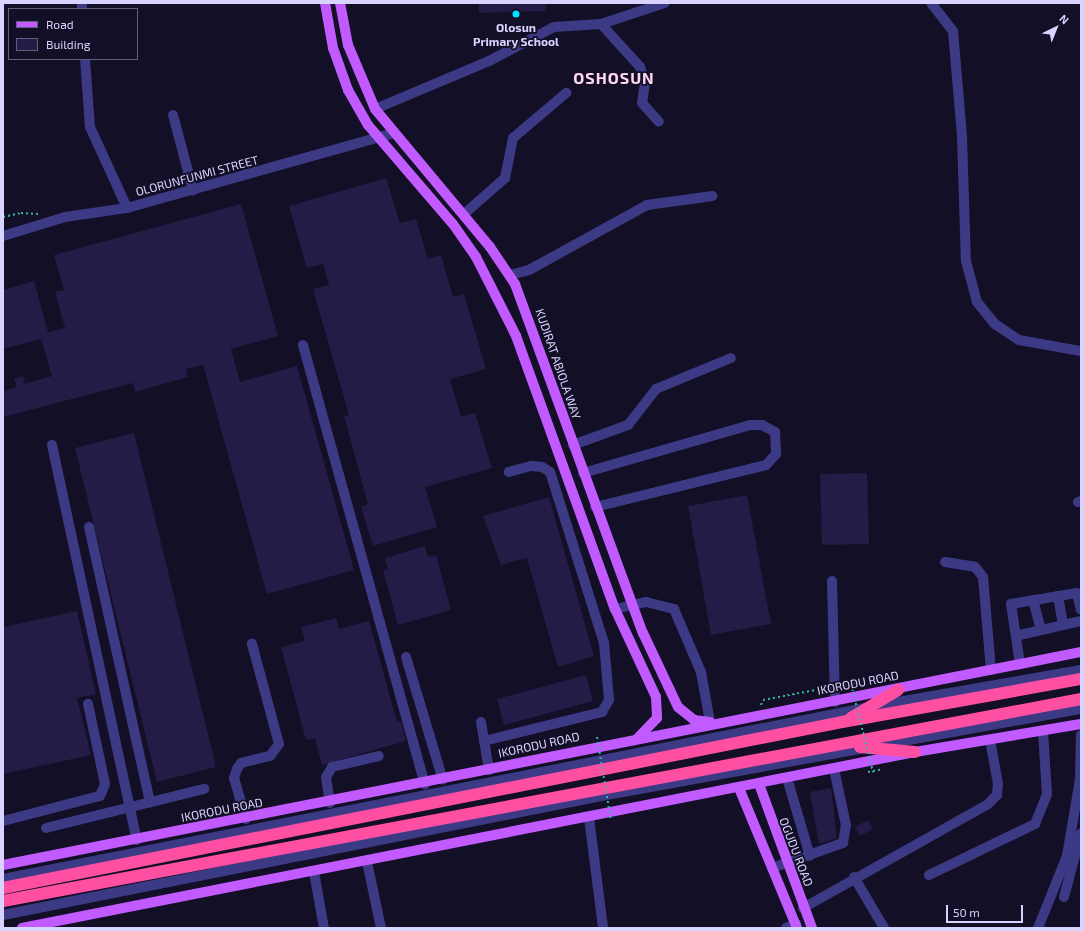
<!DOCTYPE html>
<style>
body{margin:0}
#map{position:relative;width:1084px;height:931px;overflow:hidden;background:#130f26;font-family:"Exo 2",sans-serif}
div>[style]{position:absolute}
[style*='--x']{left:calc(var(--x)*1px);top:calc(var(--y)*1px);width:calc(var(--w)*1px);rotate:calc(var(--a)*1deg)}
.building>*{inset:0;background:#241b47}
.path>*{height:2px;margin-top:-1px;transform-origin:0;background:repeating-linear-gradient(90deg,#2fb8b0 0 2px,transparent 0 5px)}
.minor>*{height:10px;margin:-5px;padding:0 5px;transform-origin:5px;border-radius:5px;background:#3d3a85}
.major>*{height:10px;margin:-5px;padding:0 5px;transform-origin:5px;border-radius:5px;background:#c25bff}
.highway>*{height:12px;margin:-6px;padding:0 6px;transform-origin:6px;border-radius:6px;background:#ff4fa3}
.path-bridge>*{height:2px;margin-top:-1px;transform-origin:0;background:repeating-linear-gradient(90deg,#2fb8b0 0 2px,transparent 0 5px)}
.dots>*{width:11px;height:11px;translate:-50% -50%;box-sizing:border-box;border:2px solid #130f26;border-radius:50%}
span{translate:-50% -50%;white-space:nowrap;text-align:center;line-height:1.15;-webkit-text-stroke:3.5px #130f26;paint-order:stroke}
.poi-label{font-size:12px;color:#d9d4ff;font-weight:700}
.street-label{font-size:12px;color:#d9d4ff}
.district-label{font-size:16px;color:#ffd6f0;font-weight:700;letter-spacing:1px}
.frame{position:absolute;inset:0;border:4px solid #d9d4ff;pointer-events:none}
.legend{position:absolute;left:8px;top:8px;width:130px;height:52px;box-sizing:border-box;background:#130f26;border:1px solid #625e7d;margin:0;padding:5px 7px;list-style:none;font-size:12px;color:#d9d4ff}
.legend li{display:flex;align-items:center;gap:8px;height:20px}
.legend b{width:20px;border:1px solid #625e7d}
.north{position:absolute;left:1036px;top:8px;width:40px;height:40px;-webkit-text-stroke:3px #130f26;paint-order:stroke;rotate:43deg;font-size:11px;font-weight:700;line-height:16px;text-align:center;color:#d9d4ff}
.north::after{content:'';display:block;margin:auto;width:14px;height:18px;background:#d9d4ff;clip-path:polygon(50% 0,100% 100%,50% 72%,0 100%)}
.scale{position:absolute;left:946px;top:905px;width:77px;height:18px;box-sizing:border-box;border:2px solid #d9d4ff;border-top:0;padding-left:5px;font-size:12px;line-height:14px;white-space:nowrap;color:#d9d4ff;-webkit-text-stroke:3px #130f26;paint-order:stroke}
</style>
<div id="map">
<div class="building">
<i style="clip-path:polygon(479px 3px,546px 3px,546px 11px,479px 13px)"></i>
<i style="clip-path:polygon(386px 178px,400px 223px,416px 219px,428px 259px,441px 255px,453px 297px,464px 294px,486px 369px,450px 379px,461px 417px,475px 413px,492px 468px,425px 487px,437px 527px,373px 546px,361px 507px,368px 504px,344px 416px,349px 415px,313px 289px,329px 285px,323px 264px,307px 268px,289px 206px)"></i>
<i style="clip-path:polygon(241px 204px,278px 336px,231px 349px,240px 382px,297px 366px,354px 570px,267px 594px,203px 365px,186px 369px,188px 377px,135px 392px,133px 383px,3px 417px,3px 391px,17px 387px,14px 379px,23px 376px,25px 384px,52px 376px,41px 339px,3px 349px,3px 290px,34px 281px,48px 332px,65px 328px,55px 292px,64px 290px,54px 255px)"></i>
<i style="clip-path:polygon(134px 433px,216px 767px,157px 782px,75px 448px)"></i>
<i style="clip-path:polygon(867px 473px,869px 544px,822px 545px,820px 474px)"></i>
<i style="clip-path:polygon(747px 495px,771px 624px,711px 635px,688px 506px)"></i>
<i style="clip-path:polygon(549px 497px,594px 656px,558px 667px,527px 558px,501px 565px,483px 516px)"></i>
<i style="clip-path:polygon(425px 546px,428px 557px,436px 555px,451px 610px,398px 625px,383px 570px,388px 569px,385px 558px)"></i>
<i style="clip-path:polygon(77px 611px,96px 694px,77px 698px,91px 755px,3px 774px,3px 627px)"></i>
<i style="clip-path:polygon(336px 618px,339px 629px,369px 621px,397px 722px,401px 721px,406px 741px,322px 765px,315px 738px,306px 740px,281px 647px,305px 641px,301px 627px)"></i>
<i style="clip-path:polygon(586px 675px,593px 701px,504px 725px,497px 699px)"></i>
<i style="clip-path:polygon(831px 788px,837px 838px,819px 844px,810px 792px)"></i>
<i style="clip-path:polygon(868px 820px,873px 829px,860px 836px,855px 827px)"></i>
</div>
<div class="path">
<i style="--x:3;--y:217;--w:18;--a:-13"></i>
<i style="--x:21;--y:213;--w:17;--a:3"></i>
<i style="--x:844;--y:685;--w:39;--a:-13"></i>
<i style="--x:882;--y:676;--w:7;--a:34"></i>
<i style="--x:761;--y:705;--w:5;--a:-68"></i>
<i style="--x:763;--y:700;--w:64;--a:-10.8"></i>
<i style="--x:868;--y:772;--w:15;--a:-11"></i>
</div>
<div class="minor">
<i style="--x:82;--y:3;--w:6;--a:90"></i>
<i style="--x:931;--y:3;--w:36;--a:52"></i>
<i style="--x:953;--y:31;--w:106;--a:85.1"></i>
<i style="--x:962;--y:137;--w:124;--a:88.2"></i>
<i style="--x:966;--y:261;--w:42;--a:75"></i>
<i style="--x:977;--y:302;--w:28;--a:51"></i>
<i style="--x:995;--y:324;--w:29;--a:34"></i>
<i style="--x:1019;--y:340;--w:63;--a:10.1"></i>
<i style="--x:601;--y:24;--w:58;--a:47.8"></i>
<i style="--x:640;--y:67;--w:16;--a:72"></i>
<i style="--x:645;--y:82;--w:21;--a:98"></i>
<i style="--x:642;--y:103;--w:25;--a:48"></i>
<i style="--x:85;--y:59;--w:68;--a:85.8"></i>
<i style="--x:90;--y:127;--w:89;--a:65.4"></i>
<i style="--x:375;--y:109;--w:124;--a:-22.8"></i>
<i style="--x:489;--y:61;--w:73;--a:-27.6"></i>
<i style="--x:554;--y:27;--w:47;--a:-3.7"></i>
<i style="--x:601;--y:24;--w:67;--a:-18.2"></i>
<i style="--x:173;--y:115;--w:78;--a:75.1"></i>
<i style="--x:464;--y:214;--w:55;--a:-41.3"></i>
<i style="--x:505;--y:178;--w:41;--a:-78.7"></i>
<i style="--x:513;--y:138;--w:70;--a:-40.3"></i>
<i style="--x:3;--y:236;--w:65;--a:-17"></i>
<i style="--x:65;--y:217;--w:63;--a:-8.3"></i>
<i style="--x:127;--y:208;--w:276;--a:-15.7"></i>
<i style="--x:510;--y:275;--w:20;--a:-15"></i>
<i style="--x:529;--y:270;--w:135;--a:-28.8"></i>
<i style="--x:647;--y:205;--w:66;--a:-7.9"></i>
<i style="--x:303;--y:345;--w:456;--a:74.5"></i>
<i style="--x:52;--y:445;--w:404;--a:77.9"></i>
<i style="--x:573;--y:445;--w:59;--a:-20"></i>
<i style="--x:628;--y:425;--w:46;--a:-52.1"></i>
<i style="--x:656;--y:389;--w:81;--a:-22.5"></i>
<i style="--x:583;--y:473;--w:174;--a:-16"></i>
<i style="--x:750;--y:425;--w:12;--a:0"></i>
<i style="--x:762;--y:425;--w:15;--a:28"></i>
<i style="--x:775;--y:432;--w:22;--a:87"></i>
<i style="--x:776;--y:454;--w:15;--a:132"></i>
<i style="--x:766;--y:465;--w:176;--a:166.2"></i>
<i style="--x:1078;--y:502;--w:3;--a:-18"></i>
<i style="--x:89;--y:527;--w:282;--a:77.5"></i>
<i style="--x:945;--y:562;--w:30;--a:9"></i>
<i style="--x:975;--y:567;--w:13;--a:51"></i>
<i style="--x:983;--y:577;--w:93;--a:85.1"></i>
<i style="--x:832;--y:581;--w:121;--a:88.6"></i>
<i style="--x:1058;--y:596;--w:29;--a:80"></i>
<i style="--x:1033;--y:600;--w:31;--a:75"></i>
<i style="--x:615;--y:609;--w:32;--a:-13"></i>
<i style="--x:646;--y:602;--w:29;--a:14"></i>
<i style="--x:674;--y:609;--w:69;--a:66.8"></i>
<i style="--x:701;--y:672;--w:51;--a:79.8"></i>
<i style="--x:1016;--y:636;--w:67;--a:-13"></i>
<i style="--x:406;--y:657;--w:128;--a:73.3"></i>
<i style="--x:1020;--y:664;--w:61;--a:-98.5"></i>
<i style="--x:1011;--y:604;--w:67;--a:-9.5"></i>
<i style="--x:1077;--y:593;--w:17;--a:77"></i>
<i style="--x:481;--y:722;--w:49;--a:80.5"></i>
<i style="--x:484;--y:741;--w:122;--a:-13.8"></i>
<i style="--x:602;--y:712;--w:14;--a:-60"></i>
<i style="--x:609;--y:700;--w:57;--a:-95"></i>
<i style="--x:604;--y:643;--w:179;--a:-107.5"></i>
<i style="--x:550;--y:472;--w:9;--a:-148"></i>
<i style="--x:542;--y:467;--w:11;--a:-175"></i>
<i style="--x:531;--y:466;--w:23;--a:165"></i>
<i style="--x:787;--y:778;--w:81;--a:73.6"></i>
<i style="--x:330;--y:803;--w:26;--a:-99"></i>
<i style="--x:326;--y:777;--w:12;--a:-59"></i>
<i style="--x:332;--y:767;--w:48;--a:-13.2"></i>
<i style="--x:589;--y:818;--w:111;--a:82.7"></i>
<i style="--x:246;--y:819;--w:43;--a:-106.3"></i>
<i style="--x:234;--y:778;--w:9;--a:-72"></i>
<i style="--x:237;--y:769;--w:7;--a:-56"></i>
<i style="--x:241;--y:763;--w:30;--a:-14"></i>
<i style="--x:270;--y:756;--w:15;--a:-53"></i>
<i style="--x:279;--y:744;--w:104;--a:-105.1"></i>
<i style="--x:3;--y:821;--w:100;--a:-14.5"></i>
<i style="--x:100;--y:796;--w:13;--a:-67"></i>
<i style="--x:105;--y:784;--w:82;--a:-102"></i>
<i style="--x:46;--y:828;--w:163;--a:-13.9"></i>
<i style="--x:367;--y:862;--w:67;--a:78"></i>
<i style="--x:772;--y:868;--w:75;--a:-19.4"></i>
<i style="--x:843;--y:843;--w:18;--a:-81"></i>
<i style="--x:846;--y:825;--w:57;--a:-102.1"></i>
<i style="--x:314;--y:872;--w:57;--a:79.9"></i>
<i style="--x:929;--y:875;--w:118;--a:-25.7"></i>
<i style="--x:1035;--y:824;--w:32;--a:-68"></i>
<i style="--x:1047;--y:794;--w:62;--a:-93.7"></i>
<i style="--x:854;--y:877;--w:59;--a:59.5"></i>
<i style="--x:3;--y:879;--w:883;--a:-11.23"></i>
<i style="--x:869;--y:707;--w:215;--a:-9.9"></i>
<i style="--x:1064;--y:897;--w:66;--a:-75.1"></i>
<i style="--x:803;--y:908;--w:212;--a:-29.3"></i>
<i style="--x:988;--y:804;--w:13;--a:-45"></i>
<i style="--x:997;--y:795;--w:11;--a:-85"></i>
<i style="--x:998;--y:784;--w:45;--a:-100.3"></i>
<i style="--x:3;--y:915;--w:610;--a:-11.25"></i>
<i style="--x:601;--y:796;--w:488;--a:-10.3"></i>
<i style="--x:786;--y:928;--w:11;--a:-22"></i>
<i style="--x:1038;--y:928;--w:78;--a:-68.1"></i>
<i style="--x:1067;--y:856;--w:78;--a:-80.4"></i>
<i style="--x:1080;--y:779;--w:44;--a:-88.7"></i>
</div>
<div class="major">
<i style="--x:325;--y:3;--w:46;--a:79.9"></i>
<i style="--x:333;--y:48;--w:45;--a:70.3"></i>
<i style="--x:348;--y:90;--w:40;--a:60.3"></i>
<i style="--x:368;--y:125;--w:130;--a:49.4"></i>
<i style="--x:453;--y:224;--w:40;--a:55.1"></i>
<i style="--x:476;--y:257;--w:89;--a:63.1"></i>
<i style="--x:516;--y:336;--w:290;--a:70.1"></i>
<i style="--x:615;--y:609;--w:97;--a:65"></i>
<i style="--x:656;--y:697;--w:21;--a:87"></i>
<i style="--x:657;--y:718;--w:29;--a:134"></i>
<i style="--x:340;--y:3;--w:43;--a:79.2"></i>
<i style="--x:348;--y:45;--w:69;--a:67.1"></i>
<i style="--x:375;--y:109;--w:180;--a:50.2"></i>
<i style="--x:490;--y:247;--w:45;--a:56"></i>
<i style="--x:515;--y:284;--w:372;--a:69.9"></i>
<i style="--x:643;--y:633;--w:82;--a:64.7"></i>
<i style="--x:678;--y:707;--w:21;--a:39"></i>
<i style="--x:694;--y:720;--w:16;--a:7"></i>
<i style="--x:759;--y:784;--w:153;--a:69.8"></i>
<i style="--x:739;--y:788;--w:152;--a:67.5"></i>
<i style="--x:3;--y:865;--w:1099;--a:-11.18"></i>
<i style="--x:22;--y:928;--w:910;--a:-11.15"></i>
<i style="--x:915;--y:752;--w:168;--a:-9.6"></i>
</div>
<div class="highway">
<i style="--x:851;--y:718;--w:55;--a:-30.8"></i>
<i style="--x:860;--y:747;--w:55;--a:5.2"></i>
<i style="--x:3;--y:888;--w:855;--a:-11.19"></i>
<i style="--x:842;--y:722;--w:243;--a:-10.2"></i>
<i style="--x:3;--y:901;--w:1097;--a:-10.61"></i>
</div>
<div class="path-bridge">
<i style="--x:851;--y:684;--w:91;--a:76"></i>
<i style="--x:597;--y:737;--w:85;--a:80.5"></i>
</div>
<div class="dots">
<i style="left:516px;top:14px;background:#00e5ff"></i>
</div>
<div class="poi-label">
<span style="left:516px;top:35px">Olosun<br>Primary School</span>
</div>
<div class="street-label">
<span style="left:197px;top:176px;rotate:-15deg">OLORUNFUNMI STREET</span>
<span style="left:558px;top:364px;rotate:71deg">KUDIRAT ABIOLA WAY</span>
<span style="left:858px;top:683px;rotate:-11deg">IKORODU ROAD</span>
<span style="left:539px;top:745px;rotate:-12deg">IKORODU ROAD</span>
<span style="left:222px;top:810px;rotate:-11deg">IKORODU ROAD</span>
<span style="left:796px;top:852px;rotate:69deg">OGUDU ROAD</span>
</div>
<div class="district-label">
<span style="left:614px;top:78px">OSHOSUN</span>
</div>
<div class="frame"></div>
<ul class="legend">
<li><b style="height:5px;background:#c25bff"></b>Road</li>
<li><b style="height:11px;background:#241b47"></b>Building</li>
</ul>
<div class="north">N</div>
<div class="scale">50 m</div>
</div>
